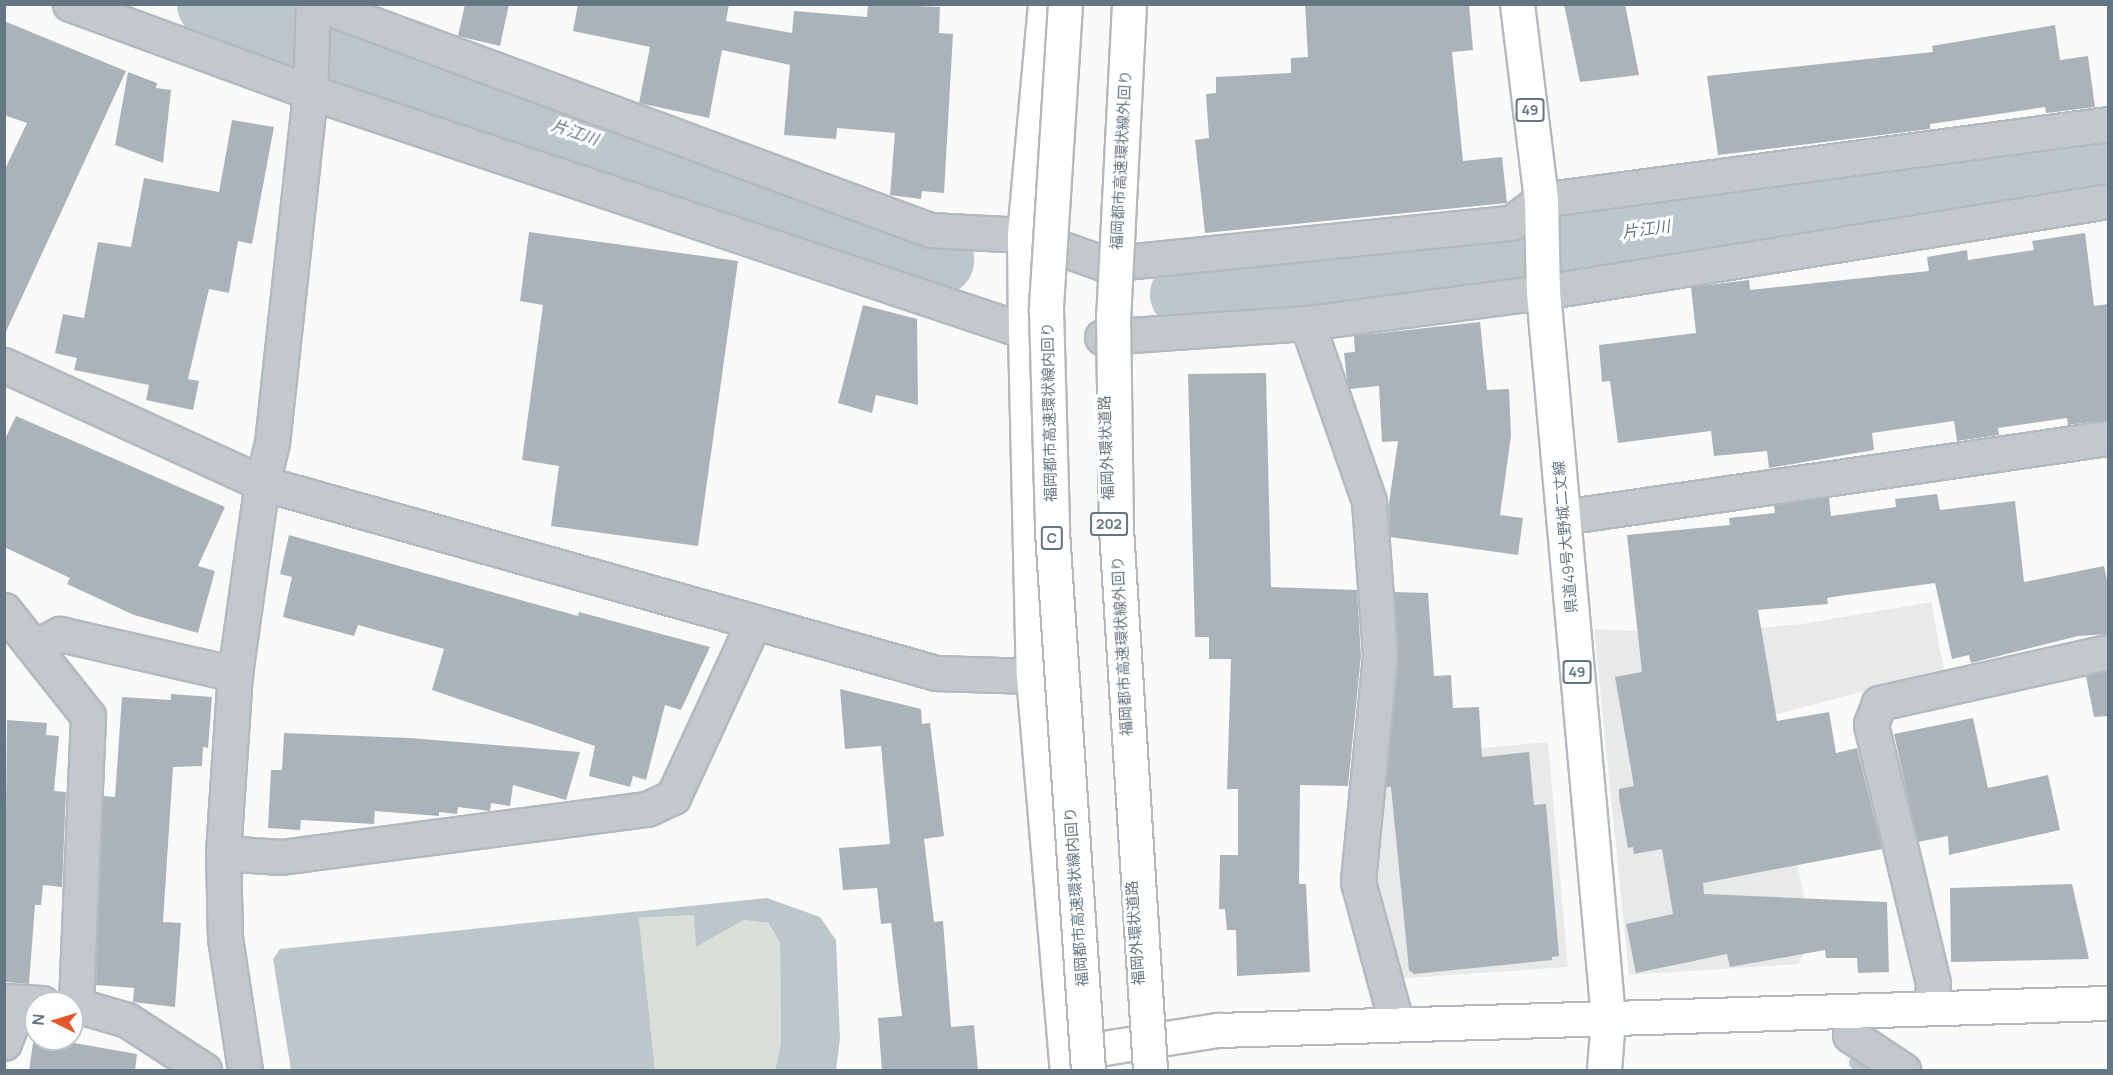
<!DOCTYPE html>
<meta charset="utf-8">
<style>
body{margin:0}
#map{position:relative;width:2113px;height:1075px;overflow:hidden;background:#fafaf8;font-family:Manrope,"Noto Sans JP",sans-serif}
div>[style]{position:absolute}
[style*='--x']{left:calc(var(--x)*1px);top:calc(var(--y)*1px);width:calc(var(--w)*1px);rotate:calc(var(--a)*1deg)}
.built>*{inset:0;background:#e8e9e9}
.green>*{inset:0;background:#dadfd7}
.water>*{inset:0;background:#bbc7cb}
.stream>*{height:12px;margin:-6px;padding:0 6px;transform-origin:6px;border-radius:6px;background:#bbc7cb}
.river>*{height:69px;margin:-34.5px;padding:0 34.5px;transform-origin:34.5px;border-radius:34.5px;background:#bbc7cb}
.building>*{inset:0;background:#aab3b9}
.roads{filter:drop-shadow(2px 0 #b3babf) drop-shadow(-2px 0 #b3babf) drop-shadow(0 2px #b3babf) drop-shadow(0 -2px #b3babf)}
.street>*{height:33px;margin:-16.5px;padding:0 16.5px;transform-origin:16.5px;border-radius:16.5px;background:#c3c8cc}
.secondary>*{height:33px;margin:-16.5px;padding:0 16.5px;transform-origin:16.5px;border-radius:16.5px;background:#fff}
.primary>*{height:33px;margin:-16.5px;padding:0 16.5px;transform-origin:16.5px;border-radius:16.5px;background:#fff}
.highway>*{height:33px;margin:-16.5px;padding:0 16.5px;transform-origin:16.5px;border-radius:16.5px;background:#fff}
.bridges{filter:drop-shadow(2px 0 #b4b9bd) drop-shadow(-2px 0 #b4b9bd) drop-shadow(0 2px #b4b9bd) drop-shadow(0 -2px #b4b9bd)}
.highway-bridge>*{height:33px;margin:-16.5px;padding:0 16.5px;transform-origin:16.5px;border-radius:16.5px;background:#fff}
span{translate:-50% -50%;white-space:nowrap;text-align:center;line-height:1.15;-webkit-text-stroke:6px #fff;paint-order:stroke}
.shield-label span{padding:2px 4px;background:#fff;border:2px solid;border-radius:4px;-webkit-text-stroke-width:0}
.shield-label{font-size:14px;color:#657683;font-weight:700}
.street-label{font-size:15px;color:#657683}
.water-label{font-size:16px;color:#60757c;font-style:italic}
.frame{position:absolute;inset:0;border:6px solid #657683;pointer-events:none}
.north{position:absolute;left:24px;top:991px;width:60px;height:60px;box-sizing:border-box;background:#fff;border:2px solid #c1c8cd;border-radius:50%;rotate:275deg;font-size:16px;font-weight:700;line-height:24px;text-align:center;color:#657683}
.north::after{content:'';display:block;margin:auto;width:21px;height:27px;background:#e4572e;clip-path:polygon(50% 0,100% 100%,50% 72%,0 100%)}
</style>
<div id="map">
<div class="built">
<i style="clip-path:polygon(1931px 602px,1944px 670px,1767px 717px,1813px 940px,1798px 964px,1629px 975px,1594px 629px,1698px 634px,1802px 624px)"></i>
<i style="clip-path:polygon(1548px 742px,1568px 967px,1393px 979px,1368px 882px,1384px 757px)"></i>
</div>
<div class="green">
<i style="clip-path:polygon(695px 915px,696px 947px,744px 920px,767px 923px,780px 943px,781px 1043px,775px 1070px,655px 1070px,639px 918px)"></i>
</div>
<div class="water">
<i style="clip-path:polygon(767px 898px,820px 917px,836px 940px,840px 1039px,836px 1070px,775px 1070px,781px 1043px,780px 943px,768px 923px,744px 920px,696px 947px,694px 915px,639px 918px,655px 1070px,291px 1070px,273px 959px,280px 949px)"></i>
</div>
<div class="stream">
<i style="--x:1855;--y:1063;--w:12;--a:35"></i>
</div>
<div class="river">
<i style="--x:211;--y:4;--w:772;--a:19.37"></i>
<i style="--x:1184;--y:294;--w:933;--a:-7.95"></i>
</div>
<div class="building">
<i style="clip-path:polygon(465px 4px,509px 4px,500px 46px,458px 36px)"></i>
<i style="clip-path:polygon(578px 4px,729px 4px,726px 21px,792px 33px,794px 11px,867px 17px,868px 4px,940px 7px,939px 33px,953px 34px,944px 193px,922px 191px,921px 199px,890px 195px,895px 133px,837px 128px,836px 139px,784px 135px,790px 65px,722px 50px,709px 118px,639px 103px,650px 47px,573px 31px)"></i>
<i style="clip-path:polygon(1305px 4px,1469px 4px,1473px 50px,1452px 52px,1463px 161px,1502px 157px,1507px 203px,1205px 233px,1195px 140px,1209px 138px,1206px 94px,1216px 93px,1216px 77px,1291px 73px,1291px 58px,1308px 57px)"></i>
<i style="clip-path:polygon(1564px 4px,1625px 4px,1639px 75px,1580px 82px)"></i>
<i style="clip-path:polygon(4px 21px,126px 71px,4px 336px,4px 171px,27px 123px,4px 115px)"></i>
<i style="clip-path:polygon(2055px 25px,2060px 60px,2088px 56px,2095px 107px,2046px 113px,2045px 107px,1930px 124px,1930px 129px,1718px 155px,1707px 76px,1933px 52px,1932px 46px)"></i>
<i style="clip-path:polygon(128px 72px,157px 83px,156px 88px,171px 90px,163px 163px,115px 145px)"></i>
<i style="clip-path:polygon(232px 120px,274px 127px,252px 244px,238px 241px,229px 293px,209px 289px,188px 379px,199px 381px,193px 410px,146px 400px,149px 385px,74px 370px,77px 358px,55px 353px,63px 314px,84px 318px,98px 242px,131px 247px,144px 178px,219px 192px)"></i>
<i style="clip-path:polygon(529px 232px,738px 261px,698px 546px,551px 526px,559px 466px,522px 460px,543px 305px,520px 301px)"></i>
<i style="clip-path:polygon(2085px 233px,2094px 306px,2109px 304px,2109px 420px,2068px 425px,2067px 418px,1998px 428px,1999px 435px,1957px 441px,1954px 421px,1872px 433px,1874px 450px,1769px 468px,1767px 451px,1714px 456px,1711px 431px,1618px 443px,1610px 381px,1602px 382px,1599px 345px,1696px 333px,1691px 287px,1749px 280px,1750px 290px,1929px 271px,1927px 257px,1967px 250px,1968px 260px,2034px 250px,2032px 241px)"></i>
<i style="clip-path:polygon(863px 305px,917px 319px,918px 405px,876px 395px,872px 413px,838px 403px)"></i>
<i style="clip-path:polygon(1480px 322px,1487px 390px,1509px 389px,1511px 436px,1500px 515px,1523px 518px,1518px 555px,1390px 537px,1389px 503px,1398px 441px,1382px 442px,1379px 386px,1350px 389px,1347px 380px,1344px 353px,1355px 352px,1354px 336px)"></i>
<i style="clip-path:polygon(1266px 373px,1271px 587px,1357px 590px,1361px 656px,1348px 786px,1300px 785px,1299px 884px,1306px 884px,1310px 972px,1237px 976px,1236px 930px,1227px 930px,1225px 909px,1219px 909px,1220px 855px,1238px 855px,1238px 789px,1227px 789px,1231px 659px,1209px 659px,1209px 637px,1195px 637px,1188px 374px)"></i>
<i style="clip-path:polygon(16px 416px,225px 507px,198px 566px,215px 571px,198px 633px,134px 615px,67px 584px,70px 578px,4px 547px,4px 441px)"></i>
<i style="clip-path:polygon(1937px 494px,1940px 510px,2015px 501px,2024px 582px,2104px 566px,2109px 589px,2109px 634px,2078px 636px,1971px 663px,1969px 655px,1952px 659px,1935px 583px,1839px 596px,1827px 598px,1828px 604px,1758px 610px,1777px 721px,1829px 712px,1836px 753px,1857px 748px,1882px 849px,1703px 883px,1704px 894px,1887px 902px,1889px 972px,1858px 973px,1857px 958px,1826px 958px,1825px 950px,1730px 967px,1727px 954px,1636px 973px,1626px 924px,1673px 914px,1662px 849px,1634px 854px,1633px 847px,1628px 848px,1619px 797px,1619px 789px,1634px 786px,1615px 677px,1642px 672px,1627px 535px,1730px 525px,1729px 518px,1775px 513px,1774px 505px,1829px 497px,1831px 516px,1896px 507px,1895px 499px)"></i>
<i style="clip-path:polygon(289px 535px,578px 616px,579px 612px,710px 647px,681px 710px,665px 705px,646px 780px,633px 776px,630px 787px,589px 776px,595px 746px,432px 690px,444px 649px,358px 625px,354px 636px,283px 617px,292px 577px,280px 574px)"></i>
<i style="clip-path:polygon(1394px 592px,1428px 593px,1434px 676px,1451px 675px,1453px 708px,1479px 707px,1482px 757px,1529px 752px,1534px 805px,1546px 804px,1559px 956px,1552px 957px,1552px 960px,1414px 974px,1409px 970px,1391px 787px,1386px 787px,1399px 658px)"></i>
<i style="clip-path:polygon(2109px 671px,2109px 716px,2094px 717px,2086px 676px)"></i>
<i style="clip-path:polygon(840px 689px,921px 709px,922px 724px,930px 723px,944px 836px,924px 839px,934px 922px,943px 921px,951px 1027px,974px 1025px,978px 1071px,882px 1071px,878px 1018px,902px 1016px,891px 923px,881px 924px,877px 888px,843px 890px,839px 848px,890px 844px,881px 746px,845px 749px)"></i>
<i style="clip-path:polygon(171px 694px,212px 697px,208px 748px,203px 747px,202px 766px,173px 767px,163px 922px,181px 923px,175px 1007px,133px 1002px,134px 988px,96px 985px,103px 796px,115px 797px,122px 697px,171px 700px)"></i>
<i style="clip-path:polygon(1973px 718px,1988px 788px,2048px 775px,2060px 830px,1949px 855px,1948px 836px,1918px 842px,1894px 734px)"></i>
<i style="clip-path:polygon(7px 720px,47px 723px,46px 735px,59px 736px,54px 791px,66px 792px,62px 887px,43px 885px,41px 905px,35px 905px,29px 984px,4px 982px)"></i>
<i style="clip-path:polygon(284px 733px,410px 738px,580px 752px,566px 800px,513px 785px,510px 806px,491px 803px,490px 811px,458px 807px,457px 814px,439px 812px,439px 816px,375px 811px,374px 824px,301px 820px,300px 830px,268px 828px,271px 770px,282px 770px)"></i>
<i style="clip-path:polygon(2072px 884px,2089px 959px,1951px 962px,1950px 888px)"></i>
<i style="clip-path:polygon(34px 1036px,137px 1054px,135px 1071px,29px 1071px)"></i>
</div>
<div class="roads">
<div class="street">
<i style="--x:70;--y:4;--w:256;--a:20.1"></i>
<i style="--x:310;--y:92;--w:754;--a:18.48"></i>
<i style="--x:318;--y:4;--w:652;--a:20.27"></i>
<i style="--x:930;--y:230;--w:94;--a:3"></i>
<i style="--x:1024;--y:235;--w:86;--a:19.7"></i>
<i style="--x:1105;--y:264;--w:408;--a:-5.8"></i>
<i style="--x:1511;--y:223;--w:38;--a:-37"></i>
<i style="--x:1541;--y:200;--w:572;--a:-7.63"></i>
<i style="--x:1307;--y:323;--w:188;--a:70.8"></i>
<i style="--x:1369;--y:501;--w:155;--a:85.9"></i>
<i style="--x:1380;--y:656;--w:227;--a:95.6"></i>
<i style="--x:1358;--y:882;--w:145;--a:74.8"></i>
<i style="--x:1102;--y:337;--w:205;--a:-3.9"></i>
<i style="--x:1307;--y:323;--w:238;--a:-7.5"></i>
<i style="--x:1543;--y:292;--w:572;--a:-9.15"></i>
<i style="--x:4;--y:365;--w:284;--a:24.6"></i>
<i style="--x:262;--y:483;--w:700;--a:15.74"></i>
<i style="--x:936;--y:673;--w:97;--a:1.8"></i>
<i style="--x:1563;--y:517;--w:551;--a:-8.25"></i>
<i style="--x:4;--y:610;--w:135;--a:51.6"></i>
<i style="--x:88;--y:716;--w:288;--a:92.4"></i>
<i style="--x:37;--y:646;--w:26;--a:-28"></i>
<i style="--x:60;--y:634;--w:180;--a:12.9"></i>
<i style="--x:223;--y:853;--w:58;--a:3.9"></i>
<i style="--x:281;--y:857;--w:369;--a:-7.5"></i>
<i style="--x:647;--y:809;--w:29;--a:-25"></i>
<i style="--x:673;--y:797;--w:193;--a:-65.2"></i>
<i style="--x:4;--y:1001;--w:38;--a:3"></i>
<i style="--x:72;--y:1004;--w:57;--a:16.2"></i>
<i style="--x:127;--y:1020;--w:92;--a:33"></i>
<i style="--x:1932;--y:1008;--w:25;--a:-88"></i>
<i style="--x:1933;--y:983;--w:266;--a:-103.5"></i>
<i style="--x:1871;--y:724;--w:22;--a:-69"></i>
<i style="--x:1879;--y:703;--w:235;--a:-12.6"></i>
<i style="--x:1851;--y:1012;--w:23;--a:92"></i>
<i style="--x:1850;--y:1035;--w:64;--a:33.4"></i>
<i style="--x:4;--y:1043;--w:25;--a:-69"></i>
<i style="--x:13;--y:1020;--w:18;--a:-90"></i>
<i style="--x:245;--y:1070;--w:134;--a:-98.6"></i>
<i style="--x:225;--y:938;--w:85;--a:-91.3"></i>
<i style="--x:223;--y:853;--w:179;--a:-86.2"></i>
<i style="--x:235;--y:674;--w:193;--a:-82"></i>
<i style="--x:262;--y:483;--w:41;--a:-76"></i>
<i style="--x:272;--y:443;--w:353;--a:-83.8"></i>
<i style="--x:310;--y:92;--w:88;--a:-88"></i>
</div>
<div class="secondary">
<i style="--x:1066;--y:1054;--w:154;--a:-9"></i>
<i style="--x:1218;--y:1030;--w:890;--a:-1.74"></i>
</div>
<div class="primary">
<i style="--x:1517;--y:4;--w:197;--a:83"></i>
<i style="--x:1541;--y:200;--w:92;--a:88.8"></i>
<i style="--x:1543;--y:292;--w:729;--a:84.88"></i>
<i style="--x:1608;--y:1018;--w:52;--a:94.4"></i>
</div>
<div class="highway">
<i style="--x:1045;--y:4;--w:232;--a:95.2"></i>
<i style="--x:1024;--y:235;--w:96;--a:89.4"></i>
<i style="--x:1025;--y:331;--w:345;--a:88.7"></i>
<i style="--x:1033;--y:676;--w:395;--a:85.1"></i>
</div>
</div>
<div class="bridges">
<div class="highway-bridge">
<i style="--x:1065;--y:4;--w:307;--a:93.6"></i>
<i style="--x:1046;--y:310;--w:221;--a:88.4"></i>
<i style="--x:1052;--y:531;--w:540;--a:86.18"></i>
<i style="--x:1129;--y:4;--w:311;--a:92.9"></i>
<i style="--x:1113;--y:315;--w:214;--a:89.2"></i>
<i style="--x:1116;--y:529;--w:542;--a:86.4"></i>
</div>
</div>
<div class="shield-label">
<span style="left:1530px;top:110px">49</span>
<span style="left:1109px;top:524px">202</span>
<span style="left:1052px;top:538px">C</span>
<span style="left:1577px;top:672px">49</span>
</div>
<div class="street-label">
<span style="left:1121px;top:160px;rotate:-87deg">福岡都市高速環状線外回り</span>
<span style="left:1049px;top:412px;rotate:-91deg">福岡都市高速環状線内回り</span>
<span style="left:1106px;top:448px;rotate:-92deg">福岡外環状道路</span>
<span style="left:1565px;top:537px;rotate:-95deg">県道49号大野城二丈線</span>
<span style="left:1122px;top:646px;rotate:-93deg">福岡都市高速環状線外回り</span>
<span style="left:1076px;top:897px;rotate:-94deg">福岡都市高速環状線内回り</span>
<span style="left:1135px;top:933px;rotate:-94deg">福岡外環状道路</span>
</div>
<div class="water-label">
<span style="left:575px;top:132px;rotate:19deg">片江川</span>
<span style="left:1646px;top:229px;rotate:-8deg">片江川</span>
</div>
<div class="frame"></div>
<div class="north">N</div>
</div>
